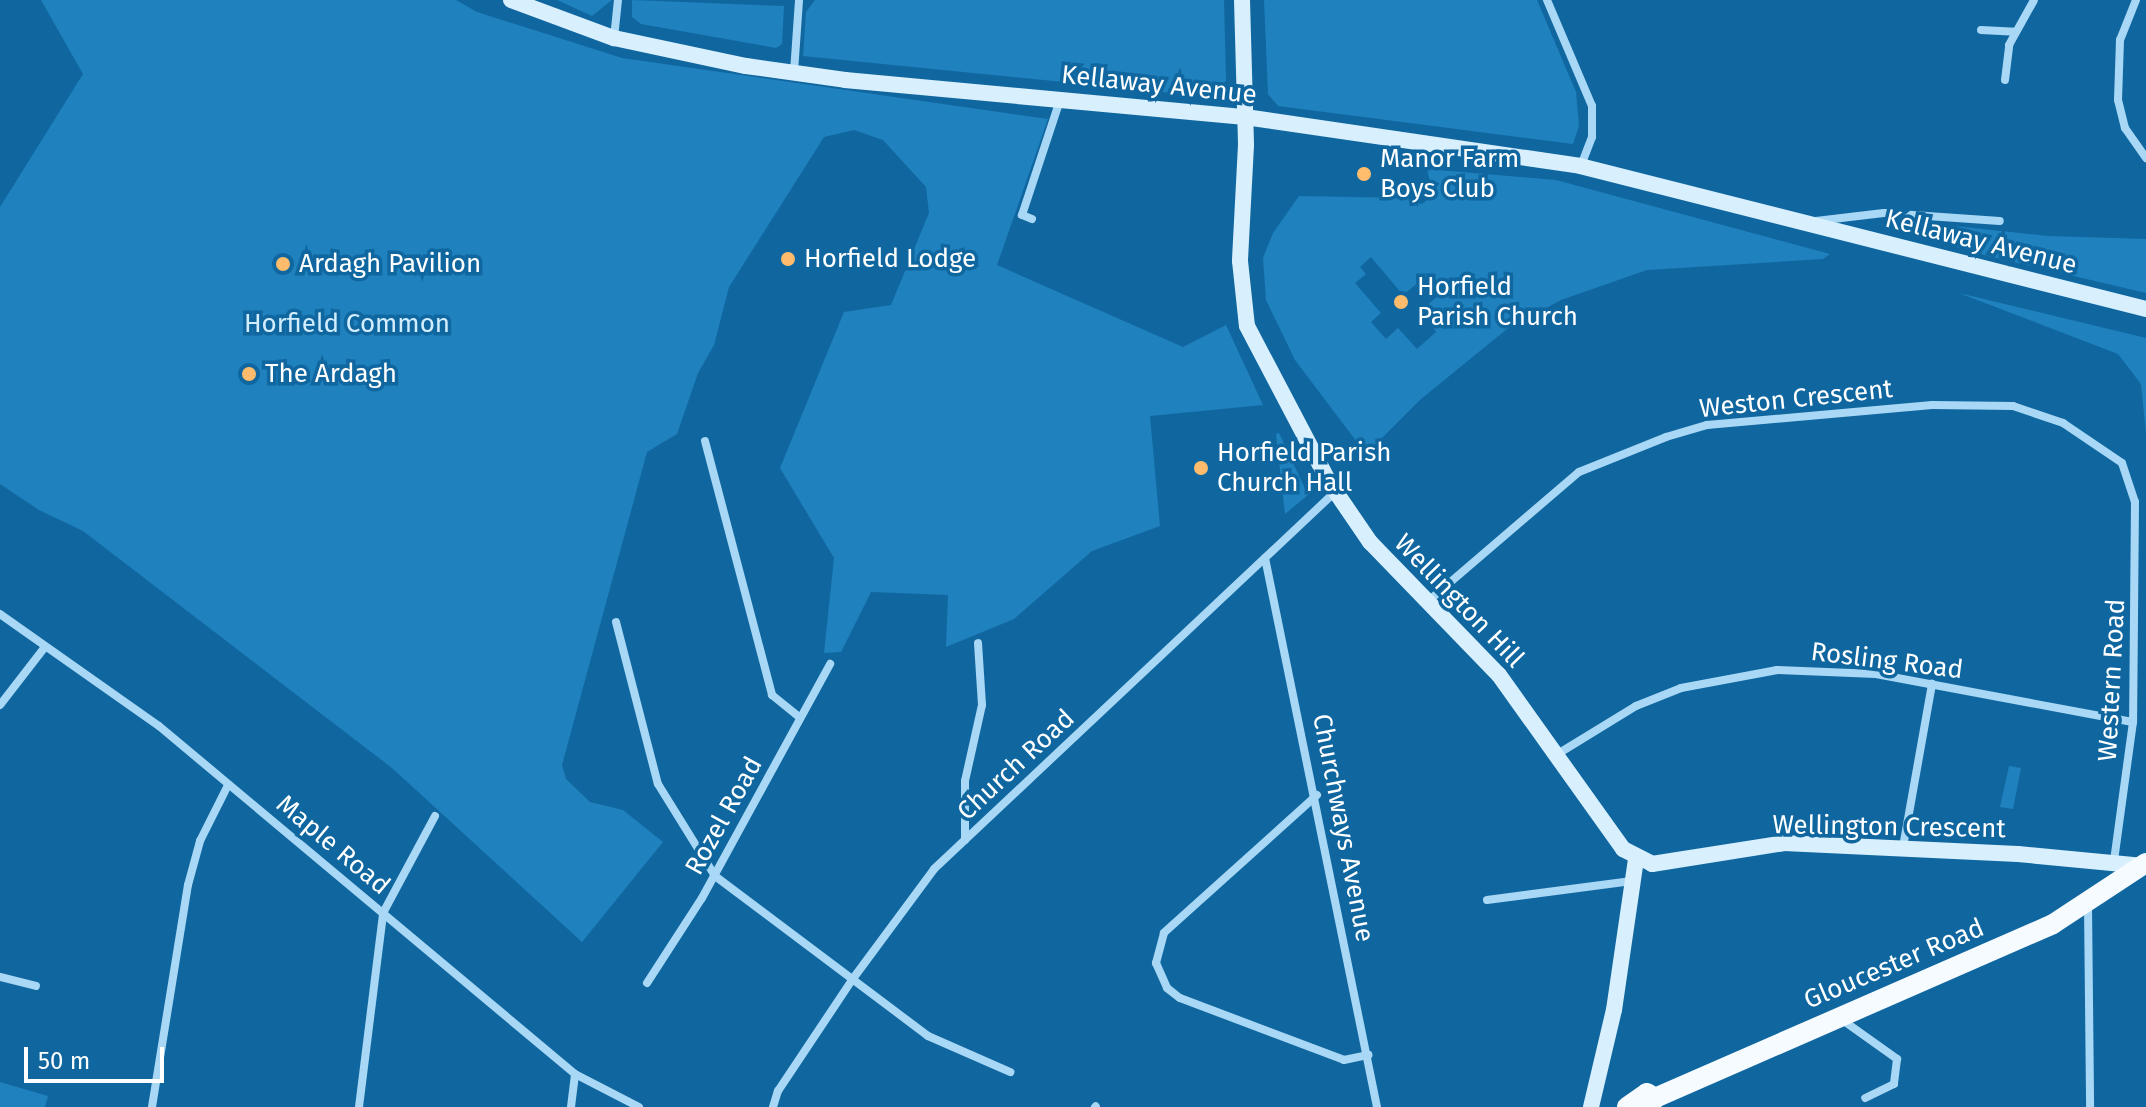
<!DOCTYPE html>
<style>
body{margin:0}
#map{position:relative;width:2146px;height:1107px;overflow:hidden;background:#1067a0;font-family:"Fira Sans",sans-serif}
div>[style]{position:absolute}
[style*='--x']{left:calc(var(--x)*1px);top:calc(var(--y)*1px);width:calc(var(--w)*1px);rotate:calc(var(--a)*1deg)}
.green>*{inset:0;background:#1f81bd}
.street>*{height:8px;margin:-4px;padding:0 4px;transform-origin:4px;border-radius:4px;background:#a8d8f5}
.secondary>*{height:16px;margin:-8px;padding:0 8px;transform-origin:8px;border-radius:8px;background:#d8effe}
.primary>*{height:20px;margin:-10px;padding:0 10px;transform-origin:10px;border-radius:10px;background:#f6fbff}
.dots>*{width:22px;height:22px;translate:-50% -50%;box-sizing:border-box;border:4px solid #1067a0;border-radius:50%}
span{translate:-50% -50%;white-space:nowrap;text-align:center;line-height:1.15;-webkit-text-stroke:7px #1067a0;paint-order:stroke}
.street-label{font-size:26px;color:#fff}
.poi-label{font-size:26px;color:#fff}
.left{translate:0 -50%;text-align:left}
.park-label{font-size:26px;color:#d1edfe}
.scale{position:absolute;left:24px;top:1047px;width:140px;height:36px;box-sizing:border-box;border:4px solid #fff;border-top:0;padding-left:10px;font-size:24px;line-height:28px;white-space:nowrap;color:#fff;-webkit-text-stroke:6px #1067a0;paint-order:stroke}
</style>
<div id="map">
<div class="green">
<i style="clip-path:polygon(41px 0,456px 0,477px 12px,622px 58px,1048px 119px,997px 265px,1183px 347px,1226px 325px,1263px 405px,1150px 416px,1160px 526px,1092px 551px,1014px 619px,946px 647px,948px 595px,871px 592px,841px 652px,824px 653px,834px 558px,780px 468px,844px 312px,891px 305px,929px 213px,926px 187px,883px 140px,854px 130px,824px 137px,729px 287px,714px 345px,698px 373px,677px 434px,647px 452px,562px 765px,566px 779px,590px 802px,623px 810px,663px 842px,582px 942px,392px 768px,83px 531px,39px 510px,0 484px,0 207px,83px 74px)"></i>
<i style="clip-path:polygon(557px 0,612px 0,592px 16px)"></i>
<i style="clip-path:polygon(632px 0,784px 6px,782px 44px,776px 48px,641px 24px,632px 17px)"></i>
<i style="clip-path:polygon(815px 0,1224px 0,1226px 81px,1203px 96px,803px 56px,806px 12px)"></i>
<i style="clip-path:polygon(1264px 0,1537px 0,1576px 92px,1579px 126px,1573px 144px,1278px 106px,1268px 94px)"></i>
<i style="clip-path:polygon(evenodd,1427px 169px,1556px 180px,1830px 254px,1823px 259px,1647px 270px,1561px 300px,1507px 329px,1421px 399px,1366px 454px,1295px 360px,1266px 300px,1263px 258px,1273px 233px,1299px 196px,1405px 198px,1422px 204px,1433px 195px,1427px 169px,1371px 257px,1403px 295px,1425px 277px,1440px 294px,1423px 309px,1436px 332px,1417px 349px,1398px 328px,1386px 339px,1371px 322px,1381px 313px,1355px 283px,1366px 274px,1360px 267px,1371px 257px)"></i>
<i style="clip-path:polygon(1888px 219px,2049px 236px,2146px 239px,2146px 293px,1988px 256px,1885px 227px)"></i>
<i style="clip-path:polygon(1959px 293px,2146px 338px,2146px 433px,2141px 384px,2118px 354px)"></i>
<i style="clip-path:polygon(1279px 433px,1308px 495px,1285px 514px,1276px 434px)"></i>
<i style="clip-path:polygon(2009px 766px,2021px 768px,2013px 809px,2000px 807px)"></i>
<i style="clip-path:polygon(0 1082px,48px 1096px,45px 1107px,0 1107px)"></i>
</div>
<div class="street">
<i style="--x:1547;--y:0;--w:115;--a:67"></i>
<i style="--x:1592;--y:106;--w:31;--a:90"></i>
<i style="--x:1592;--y:137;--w:30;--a:111"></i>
<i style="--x:2136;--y:0;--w:43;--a:111.8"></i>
<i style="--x:2120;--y:40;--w:60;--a:91.9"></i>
<i style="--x:2118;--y:100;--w:29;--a:76"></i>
<i style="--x:2125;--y:128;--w:37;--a:55"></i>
<i style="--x:1981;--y:30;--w:34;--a:3"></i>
<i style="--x:614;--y:38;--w:38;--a:-84"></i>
<i style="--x:794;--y:72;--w:72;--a:-86"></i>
<i style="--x:2005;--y:80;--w:35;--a:-83"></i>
<i style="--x:2009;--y:45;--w:51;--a:-60.9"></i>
<i style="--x:1032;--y:219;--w:11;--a:-158"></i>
<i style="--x:1022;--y:215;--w:121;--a:-71.7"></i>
<i style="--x:1816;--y:221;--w:68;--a:-6.7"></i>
<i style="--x:1884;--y:213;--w:116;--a:3.9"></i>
<i style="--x:705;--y:441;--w:263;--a:75.2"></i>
<i style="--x:772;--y:695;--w:36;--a:39"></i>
<i style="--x:1265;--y:558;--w:560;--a:78.47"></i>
<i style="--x:1426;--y:603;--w:201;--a:-40.6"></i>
<i style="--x:1579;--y:472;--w:94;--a:-21.9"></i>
<i style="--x:1666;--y:437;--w:43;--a:-16.3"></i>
<i style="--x:1707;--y:425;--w:226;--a:-5.1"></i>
<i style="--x:1932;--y:405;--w:81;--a:0.7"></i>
<i style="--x:2013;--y:406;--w:53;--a:18.8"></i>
<i style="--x:2063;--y:423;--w:71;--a:34.1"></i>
<i style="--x:2122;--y:463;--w:41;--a:71.6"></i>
<i style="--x:2135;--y:502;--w:220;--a:90.5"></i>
<i style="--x:2133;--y:722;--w:139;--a:97.8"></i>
<i style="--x:0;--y:614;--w:194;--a:35.2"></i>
<i style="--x:159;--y:726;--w:542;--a:39.91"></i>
<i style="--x:575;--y:1074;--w:72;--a:27.3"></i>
<i style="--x:616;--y:622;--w:167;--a:75.5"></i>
<i style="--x:658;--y:784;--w:108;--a:58.2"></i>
<i style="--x:715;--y:876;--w:266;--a:36.9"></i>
<i style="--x:928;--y:1036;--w:90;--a:23.7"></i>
<i style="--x:0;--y:705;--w:73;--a:-52.2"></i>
<i style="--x:1556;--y:755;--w:94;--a:-31.5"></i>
<i style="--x:1636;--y:706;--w:48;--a:-21.8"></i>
<i style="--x:1681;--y:688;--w:98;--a:-10.6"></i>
<i style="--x:1777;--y:670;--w:99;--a:2.3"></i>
<i style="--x:1876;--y:674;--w:261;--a:10.6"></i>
<i style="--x:1317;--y:795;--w:206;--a:138"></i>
<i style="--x:1164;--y:933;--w:31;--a:105"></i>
<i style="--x:1156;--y:963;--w:27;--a:66"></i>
<i style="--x:1167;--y:988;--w:16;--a:38"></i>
<i style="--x:1180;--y:998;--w:175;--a:20.7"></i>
<i style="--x:1344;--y:1060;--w:25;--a:-12"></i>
<i style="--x:965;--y:840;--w:59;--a:-90"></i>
<i style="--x:965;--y:781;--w:78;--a:-77.4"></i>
<i style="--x:982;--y:705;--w:62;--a:-93.7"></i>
<i style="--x:1903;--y:847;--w:166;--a:-79.9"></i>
<i style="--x:1487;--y:900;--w:146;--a:-7.5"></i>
<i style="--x:2088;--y:906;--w:201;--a:89.4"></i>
<i style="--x:0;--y:977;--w:37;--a:14"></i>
<i style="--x:647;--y:983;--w:101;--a:-57.1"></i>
<i style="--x:702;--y:898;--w:267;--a:-61.3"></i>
<i style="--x:1841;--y:1019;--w:69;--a:35.5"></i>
<i style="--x:1897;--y:1059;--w:25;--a:97"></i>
<i style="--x:1894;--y:1084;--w:32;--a:154"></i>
<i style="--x:152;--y:1107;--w:225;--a:-80.8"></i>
<i style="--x:188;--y:885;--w:46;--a:-74.7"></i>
<i style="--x:200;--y:841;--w:63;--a:-63.4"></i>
<i style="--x:359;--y:1107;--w:195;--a:-82.9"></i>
<i style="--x:383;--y:913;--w:110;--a:-61.8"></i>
<i style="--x:571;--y:1107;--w:33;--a:-83"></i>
<i style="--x:773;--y:1107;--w:17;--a:-73"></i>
<i style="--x:778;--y:1091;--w:133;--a:-56.3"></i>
<i style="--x:852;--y:980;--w:138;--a:-53.5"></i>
<i style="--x:934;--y:869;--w:550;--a:-43.23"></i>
<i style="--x:1095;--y:1107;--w:1;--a:-45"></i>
</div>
<div class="secondary">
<i style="--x:511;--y:0;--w:110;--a:20.3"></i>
<i style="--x:614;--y:38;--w:135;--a:12"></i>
<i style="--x:746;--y:66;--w:100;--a:8"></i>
<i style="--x:845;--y:80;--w:402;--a:5.3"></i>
<i style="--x:1245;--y:117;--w:339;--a:8.3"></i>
<i style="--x:1580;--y:166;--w:584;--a:14.18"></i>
<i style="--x:1242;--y:0;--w:145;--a:88.4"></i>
<i style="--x:1246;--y:145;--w:116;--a:93"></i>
<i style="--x:1240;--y:261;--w:65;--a:83.9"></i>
<i style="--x:1247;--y:326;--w:176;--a:62.3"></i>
<i style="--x:1329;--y:482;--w:73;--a:55.7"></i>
<i style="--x:1370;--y:542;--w:185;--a:45.9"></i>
<i style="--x:1499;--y:675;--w:214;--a:54.5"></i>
<i style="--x:1623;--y:849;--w:33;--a:27"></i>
<i style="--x:1652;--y:864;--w:134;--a:-9"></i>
<i style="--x:1784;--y:843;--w:234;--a:2.7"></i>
<i style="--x:2018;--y:854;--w:126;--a:5.5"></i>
<i style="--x:1591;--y:1107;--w:100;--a:-76.7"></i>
<i style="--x:1614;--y:1010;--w:153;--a:-81.7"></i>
</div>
<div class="primary">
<i style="--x:1627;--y:1107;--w:24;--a:-35"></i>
<i style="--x:1647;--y:1093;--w:9;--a:32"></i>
<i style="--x:1649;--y:1107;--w:11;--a:-56"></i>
<i style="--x:1655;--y:1098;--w:434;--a:-23.6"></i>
<i style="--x:2053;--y:924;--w:111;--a:-33.3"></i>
</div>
<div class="dots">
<i style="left:1364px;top:174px;background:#ffbc6c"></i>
<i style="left:788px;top:259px;background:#ffbc6c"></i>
<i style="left:283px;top:264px;background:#ffbc6c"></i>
<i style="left:1401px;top:302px;background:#ffbc6c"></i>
<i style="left:249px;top:374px;background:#ffbc6c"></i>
<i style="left:1201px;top:468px;background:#ffbc6c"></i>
</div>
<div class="street-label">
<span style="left:1159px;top:85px;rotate:6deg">Kellaway Avenue</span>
<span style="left:1981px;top:242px;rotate:14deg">Kellaway Avenue</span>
<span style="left:1796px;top:399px;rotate:-6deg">Weston Crescent</span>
<span style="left:1459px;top:601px;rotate:46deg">Wellington Hill</span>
<span style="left:1887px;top:661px;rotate:7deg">Rosling Road</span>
<span style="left:2112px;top:680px;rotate:-87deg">Western Road</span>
<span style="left:1016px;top:765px;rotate:-43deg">Church Road</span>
<span style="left:724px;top:816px;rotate:-61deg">Rozel Road</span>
<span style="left:1889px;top:827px;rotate:1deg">Wellington Crescent</span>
<span style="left:1343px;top:828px;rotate:79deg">Churchways Avenue</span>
<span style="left:333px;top:845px;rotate:40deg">Maple Road</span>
<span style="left:1894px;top:964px;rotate:-23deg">Gloucester Road</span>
</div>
<div class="poi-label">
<span class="left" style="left:1380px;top:174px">Manor Farm<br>Boys Club</span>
<span class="left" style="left:804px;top:259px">Horfield Lodge</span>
<span class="left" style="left:299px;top:264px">Ardagh Pavilion</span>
<span class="left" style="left:1417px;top:302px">Horfield<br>Parish Church</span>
<span class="left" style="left:265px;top:374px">The Ardagh</span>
<span class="left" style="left:1217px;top:468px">Horfield Parish<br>Church Hall</span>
</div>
<div class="park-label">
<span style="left:347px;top:324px">Horfield Common</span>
</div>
<div class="scale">50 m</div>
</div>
